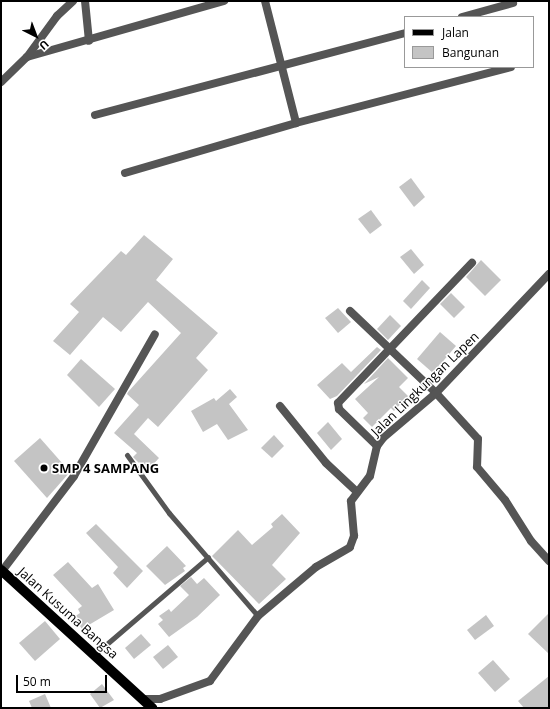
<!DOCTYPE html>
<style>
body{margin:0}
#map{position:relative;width:550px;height:709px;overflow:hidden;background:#fff;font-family:"Open Sans",sans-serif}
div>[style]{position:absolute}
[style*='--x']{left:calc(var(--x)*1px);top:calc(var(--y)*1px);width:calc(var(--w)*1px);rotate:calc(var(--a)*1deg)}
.building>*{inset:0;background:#c4c4c4}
.lane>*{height:5px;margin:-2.5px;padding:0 2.5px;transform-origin:2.5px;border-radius:2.5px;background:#555}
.street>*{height:8px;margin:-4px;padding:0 4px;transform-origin:4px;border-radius:4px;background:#555}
.primary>*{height:10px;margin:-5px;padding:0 5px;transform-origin:5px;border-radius:5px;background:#000}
.dots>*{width:11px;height:11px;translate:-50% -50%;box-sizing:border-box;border:2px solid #fff;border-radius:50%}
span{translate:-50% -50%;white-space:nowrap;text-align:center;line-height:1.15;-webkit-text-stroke:3px #fff;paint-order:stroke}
.street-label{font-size:13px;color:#000}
.poi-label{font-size:13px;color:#000;font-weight:700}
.left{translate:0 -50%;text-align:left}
.frame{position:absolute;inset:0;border:2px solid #000;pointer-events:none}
.legend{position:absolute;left:404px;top:16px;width:130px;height:52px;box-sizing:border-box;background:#fff;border:1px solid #999;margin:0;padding:5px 7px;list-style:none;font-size:12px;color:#000}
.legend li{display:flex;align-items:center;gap:8px;height:20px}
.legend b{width:20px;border:1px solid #999}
.north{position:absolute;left:16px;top:16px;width:40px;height:40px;-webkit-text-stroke:3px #fff;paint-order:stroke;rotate:138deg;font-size:11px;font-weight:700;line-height:16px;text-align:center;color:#000}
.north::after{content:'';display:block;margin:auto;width:14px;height:18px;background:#000;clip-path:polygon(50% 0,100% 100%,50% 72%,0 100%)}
.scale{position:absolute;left:16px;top:675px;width:91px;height:18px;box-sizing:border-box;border:2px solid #000;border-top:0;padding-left:5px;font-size:12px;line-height:14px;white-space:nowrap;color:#000;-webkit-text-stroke:3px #fff;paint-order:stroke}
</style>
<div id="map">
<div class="building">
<i style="clip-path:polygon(411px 178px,425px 197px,414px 207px,399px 187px)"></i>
<i style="clip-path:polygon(371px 210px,382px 225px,370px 234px,358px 219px)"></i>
<i style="clip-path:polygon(144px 235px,173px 259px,156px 280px,218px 333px,196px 358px,208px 370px,158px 427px,148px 418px,134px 434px,159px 458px,147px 471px,133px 457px,137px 453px,114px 433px,139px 405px,127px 394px,128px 392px,181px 333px,148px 302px,121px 332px,103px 317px,70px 355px,53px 341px,79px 312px,70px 304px,121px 251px,126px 255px)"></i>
<i style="clip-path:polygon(411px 249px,424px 265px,414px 274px,400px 257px)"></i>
<i style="clip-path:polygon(481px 260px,501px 280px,485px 296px,466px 277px)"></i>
<i style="clip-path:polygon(422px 280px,430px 288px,411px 309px,403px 301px)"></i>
<i style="clip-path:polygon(451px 293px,465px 307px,454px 318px,440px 304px)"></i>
<i style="clip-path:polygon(338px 308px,351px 322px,338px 333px,325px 318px)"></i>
<i style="clip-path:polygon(390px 315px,401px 326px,388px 340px,377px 329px)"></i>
<i style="clip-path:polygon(440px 332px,456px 346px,433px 373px,417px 359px)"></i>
<i style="clip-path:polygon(377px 347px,381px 350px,337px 396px,330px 399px,317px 385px,342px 363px,351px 372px)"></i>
<i style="clip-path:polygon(388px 358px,408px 378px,399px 387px,408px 396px,394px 411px,391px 408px,372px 427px,363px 418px,368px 413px,355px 399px,379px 377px,364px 384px)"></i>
<i style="clip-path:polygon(81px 359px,115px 389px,99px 407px,67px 375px)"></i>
<i style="clip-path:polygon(230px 389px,237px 397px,229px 404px,248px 430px,228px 440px,217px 424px,203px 432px,191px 411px,214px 398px,216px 401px)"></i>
<i style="clip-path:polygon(328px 422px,342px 439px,331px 450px,317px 433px)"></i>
<i style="clip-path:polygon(274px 435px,284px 446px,272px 458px,261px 448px)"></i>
<i style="clip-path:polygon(40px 438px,70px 472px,47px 498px,14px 461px)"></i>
<i style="clip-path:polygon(282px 514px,300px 533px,272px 565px,286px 579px,259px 604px,212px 556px,238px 530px,252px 545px,273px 527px,271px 524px)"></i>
<i style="clip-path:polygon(96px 524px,143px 571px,127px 588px,113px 573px,118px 567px,86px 533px)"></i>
<i style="clip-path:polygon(167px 546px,186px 566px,183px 568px,185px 571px,165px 585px,146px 566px)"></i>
<i style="clip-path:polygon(68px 562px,92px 588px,98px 584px,114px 610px,82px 629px,74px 617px,80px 613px,78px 609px,82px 606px,53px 575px)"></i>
<i style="clip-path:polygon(191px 577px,197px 584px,204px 578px,220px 595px,197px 617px,169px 637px,158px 624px,163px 620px,159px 616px,169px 609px,171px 612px,189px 595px,180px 586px)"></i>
<i style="clip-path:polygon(549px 613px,549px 654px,528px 634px)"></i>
<i style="clip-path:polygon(486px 615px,494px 626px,475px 640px,467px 630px)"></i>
<i style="clip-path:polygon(45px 621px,60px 639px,35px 661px,19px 643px)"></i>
<i style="clip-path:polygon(141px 634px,151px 645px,134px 659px,125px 648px)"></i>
<i style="clip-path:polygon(168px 645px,178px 657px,163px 669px,153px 657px)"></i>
<i style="clip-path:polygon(493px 660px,510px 679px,495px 692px,478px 673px)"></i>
<i style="clip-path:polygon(549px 676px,549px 708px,524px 708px,518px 701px)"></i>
<i style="clip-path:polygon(102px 684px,114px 700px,100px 708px,90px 694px)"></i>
<i style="clip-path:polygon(45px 694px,51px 708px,32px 708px,29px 701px)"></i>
</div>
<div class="lane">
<i style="--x:127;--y:455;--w:72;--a:54.1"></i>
<i style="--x:169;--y:513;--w:136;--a:49.2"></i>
<i style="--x:95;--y:654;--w:149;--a:-40.6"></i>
</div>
<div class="street">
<i style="--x:85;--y:1;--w:40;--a:84.3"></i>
<i style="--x:265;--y:1;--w:126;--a:75.7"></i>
<i style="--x:462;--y:17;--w:53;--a:-15.4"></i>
<i style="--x:27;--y:57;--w:205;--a:-15.9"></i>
<i style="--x:1;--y:82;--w:36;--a:-44"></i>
<i style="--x:27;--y:57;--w:51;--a:-53.8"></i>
<i style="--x:57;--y:16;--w:22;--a:-43"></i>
<i style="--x:95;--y:115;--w:321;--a:-14.8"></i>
<i style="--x:125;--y:173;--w:178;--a:-16.3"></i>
<i style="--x:296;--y:123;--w:222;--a:-14.6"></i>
<i style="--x:350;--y:311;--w:119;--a:43.6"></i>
<i style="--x:436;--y:393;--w:62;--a:47.6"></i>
<i style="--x:478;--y:439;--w:28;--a:92"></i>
<i style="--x:477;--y:467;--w:43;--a:49.7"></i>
<i style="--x:505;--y:500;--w:49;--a:57.6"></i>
<i style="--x:531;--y:541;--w:27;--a:48"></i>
<i style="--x:280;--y:406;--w:73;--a:51.1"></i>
<i style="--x:326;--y:463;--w:42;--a:43.1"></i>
<i style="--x:377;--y:446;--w:53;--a:-135.8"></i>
<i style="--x:339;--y:409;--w:6;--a:-99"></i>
<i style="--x:338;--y:403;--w:194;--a:-46.3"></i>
<i style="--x:2;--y:571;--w:119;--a:-52.8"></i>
<i style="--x:74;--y:476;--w:163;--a:-60.3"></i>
<i style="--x:143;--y:699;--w:17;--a:0"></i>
<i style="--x:160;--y:699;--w:53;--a:-19.8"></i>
<i style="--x:210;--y:681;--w:81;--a:-53.6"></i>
<i style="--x:258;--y:616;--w:76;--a:-40.2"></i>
<i style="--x:316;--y:567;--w:39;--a:-30"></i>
<i style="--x:350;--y:547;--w:12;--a:-70"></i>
<i style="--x:354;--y:536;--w:35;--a:-95"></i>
<i style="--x:351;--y:501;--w:31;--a:-53"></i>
<i style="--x:370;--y:476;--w:31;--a:-77"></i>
<i style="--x:377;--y:446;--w:10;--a:-53"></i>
<i style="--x:383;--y:438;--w:70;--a:-40.3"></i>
<i style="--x:436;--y:393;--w:164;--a:-46.5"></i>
</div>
<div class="primary">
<i style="--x:1;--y:570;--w:205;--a:42.4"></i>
</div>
<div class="dots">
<i style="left:44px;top:468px;background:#000"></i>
</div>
<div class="street-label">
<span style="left:425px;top:384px;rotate:-44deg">Jalan Lingkungan Lapen</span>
<span style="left:68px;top:613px;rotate:42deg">Jalan Kusuma Bangsa</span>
</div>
<div class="poi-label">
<span class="left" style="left:52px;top:468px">SMP 4 SAMPANG</span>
</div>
<div class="frame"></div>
<ul class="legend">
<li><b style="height:5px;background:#000"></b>Jalan</li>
<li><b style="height:11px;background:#c4c4c4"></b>Bangunan</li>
</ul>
<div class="north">U</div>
<div class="scale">50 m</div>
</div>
